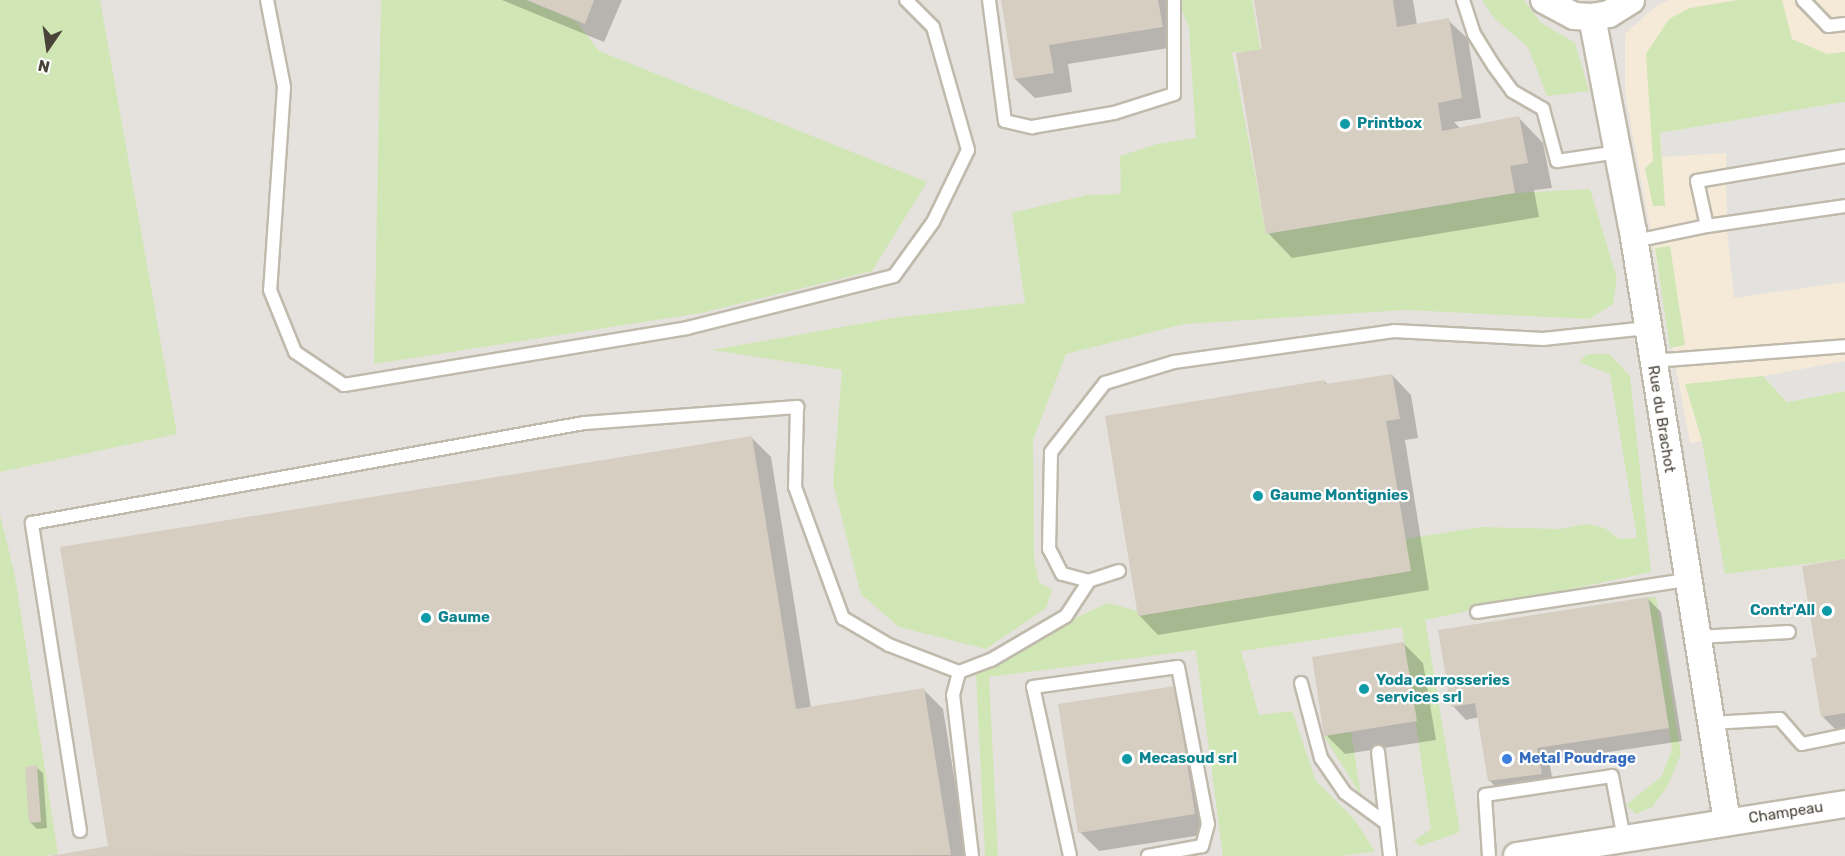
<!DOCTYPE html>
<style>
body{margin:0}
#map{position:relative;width:1845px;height:856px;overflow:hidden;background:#f5f2eb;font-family:Rubik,sans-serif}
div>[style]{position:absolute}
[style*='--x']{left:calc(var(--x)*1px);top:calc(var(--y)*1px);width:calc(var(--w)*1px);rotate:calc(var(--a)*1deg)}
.commercial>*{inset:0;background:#f5e9d7}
.industrial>*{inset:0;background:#e5e1dc}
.green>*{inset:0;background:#d0e7b5}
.parking>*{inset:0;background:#e4e2df}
.shadow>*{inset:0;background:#0003}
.building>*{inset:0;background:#d6cec1}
.roads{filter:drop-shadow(2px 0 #c0baad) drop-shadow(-2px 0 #c0baad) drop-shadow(0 2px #c0baad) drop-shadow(0 -2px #c0baad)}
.service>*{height:12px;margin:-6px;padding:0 6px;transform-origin:6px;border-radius:6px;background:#fff}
.minor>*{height:26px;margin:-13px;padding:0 13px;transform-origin:13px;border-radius:13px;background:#fff}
.dots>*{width:16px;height:16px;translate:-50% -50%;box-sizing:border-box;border:3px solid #fff;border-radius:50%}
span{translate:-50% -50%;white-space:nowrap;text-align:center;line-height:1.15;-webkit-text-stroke:4.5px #fff;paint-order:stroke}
.culture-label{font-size:15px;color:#0d838f;font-weight:700}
.left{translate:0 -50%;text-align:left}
.right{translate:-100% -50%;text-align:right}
.street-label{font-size:15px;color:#494339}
.shop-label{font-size:15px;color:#366cbe;font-weight:700}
.north{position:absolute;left:18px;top:18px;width:60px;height:60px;-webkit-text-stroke:4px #fff;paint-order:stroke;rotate:193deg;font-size:16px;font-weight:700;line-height:24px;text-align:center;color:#494339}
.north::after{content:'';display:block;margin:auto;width:21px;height:27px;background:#494339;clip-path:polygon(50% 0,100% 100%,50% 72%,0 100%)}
</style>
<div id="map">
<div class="commercial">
<i style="clip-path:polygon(1669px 0,1845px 0,1845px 421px,1690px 443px,1625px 93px,1625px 34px,1655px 7px)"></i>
</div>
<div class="industrial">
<i style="clip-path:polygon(0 0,1669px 0,1655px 7px,1625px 34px,1625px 93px,1690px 443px,1845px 421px,1845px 856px,0 856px)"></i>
</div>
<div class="green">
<i style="clip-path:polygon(0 0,100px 0,177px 434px,0 472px)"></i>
<i style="clip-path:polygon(381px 0,526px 0,576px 21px,599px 51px,927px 182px,872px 271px,701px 313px,374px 364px)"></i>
<i style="clip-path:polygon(1178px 0,1252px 0,1261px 53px,1232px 52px,1266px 234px,1515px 193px,1590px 189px,1617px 279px,1613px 304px,1589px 319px,1406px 310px,1184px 324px,1066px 354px,1033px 440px,1034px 559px,1039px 582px,1052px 590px,1046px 608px,986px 649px,899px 627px,861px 594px,833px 483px,842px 370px,712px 350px,893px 318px,1025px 303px,1012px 213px,1087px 195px,1121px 194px,1120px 156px,1157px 144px,1196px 138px,1189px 28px)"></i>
<i style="clip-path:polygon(1482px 0,1524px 0,1540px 22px,1575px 43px,1589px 91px,1547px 96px,1528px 47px,1495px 19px)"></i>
<i style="clip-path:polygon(1738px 0,1782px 0,1792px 39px,1827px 54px,1845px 52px,1845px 102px,1660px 133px,1665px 206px,1653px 206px,1645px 168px,1653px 161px,1646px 54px,1669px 19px,1690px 8px)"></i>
<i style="clip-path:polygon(1670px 246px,1685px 345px,1670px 348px,1655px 248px)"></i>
<i style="clip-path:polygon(1587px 354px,1609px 354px,1630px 376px,1651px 572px,1425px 620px,1460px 832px,1420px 846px,1414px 841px,1431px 829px,1402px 627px,1241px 651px,1259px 715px,1292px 711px,1316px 781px,1354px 819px,1375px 851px,1341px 856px,1223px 856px,1196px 650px,989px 677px,998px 856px,985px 856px,976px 674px,1067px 622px,1108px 603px,1137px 611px,1138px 616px,1410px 571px,1405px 539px,1481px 527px,1560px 529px,1587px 524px,1605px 528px,1619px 539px,1637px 538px,1610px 374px,1579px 362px)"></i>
<i style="clip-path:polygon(1763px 376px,1787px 402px,1845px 391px,1845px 559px,1725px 574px,1702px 441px,1685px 384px)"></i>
<i style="clip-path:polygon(0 515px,15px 576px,58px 854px,44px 856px,0 856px)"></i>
<i style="clip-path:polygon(1648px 597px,1656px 597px,1681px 754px,1667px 787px,1652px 807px,1636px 814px,1626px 805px,1662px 776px,1672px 749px)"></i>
<i style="clip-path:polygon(1351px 732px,1361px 795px,1324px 736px)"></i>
</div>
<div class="parking">
<i style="clip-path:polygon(1845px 102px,1845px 282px,1734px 298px,1727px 231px,1726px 153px,1662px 157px,1660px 133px)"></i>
<i style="clip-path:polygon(1845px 361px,1845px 391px,1787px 402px,1763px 376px)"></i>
</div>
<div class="shadow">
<i style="clip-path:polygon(502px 0,622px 0,604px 42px)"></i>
<i style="clip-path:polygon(1002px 0,1174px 0,1181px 46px,1068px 64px,1072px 92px,1035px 98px,1015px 79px)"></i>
<i style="clip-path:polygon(1256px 0,1413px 0,1417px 25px,1448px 20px,1468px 39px,1481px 118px,1454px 122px,1461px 129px,1519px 118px,1543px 143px,1552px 188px,1534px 190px,1539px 217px,1292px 258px,1268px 233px,1264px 50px)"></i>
<i style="clip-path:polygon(1392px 375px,1411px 395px,1418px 438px,1405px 440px,1429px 590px,1158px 635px,1139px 615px,1324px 381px,1328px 385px)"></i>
<i style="clip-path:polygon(752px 438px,771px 457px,811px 708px,924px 690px,943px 709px,967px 856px,53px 856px,110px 847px)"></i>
<i style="clip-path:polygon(1845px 561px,1845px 735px,1842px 736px,1822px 716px,1819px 658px)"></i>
<i style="clip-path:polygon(1648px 599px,1661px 612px,1682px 741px,1549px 761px,1554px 787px,1503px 794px,1490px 781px,1479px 717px,1466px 720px,1453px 706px)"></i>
<i style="clip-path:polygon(1404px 644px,1423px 663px,1436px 740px,1345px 754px,1326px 735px)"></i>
<i style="clip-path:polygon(1174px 687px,1194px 707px,1214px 833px,1099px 851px,1080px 832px)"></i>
<i style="clip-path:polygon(36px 767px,43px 773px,47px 828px,37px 829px,30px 822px)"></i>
</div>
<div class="building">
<i style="clip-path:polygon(527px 0,594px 0,585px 24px)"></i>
<i style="clip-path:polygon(1001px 0,1158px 0,1163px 27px,1049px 45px,1054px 73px,1014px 79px)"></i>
<i style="clip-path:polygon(1254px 0,1393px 0,1397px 27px,1449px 18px,1462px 98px,1438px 103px,1442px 131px,1519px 116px,1528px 163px,1510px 166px,1515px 193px,1266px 234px,1236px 53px,1262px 49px)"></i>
<i style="clip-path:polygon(1392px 374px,1400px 419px,1386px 421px,1411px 571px,1138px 616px,1105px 416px,1324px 380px,1325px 384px)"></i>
<i style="clip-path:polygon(752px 436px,796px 709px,924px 688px,951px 855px,51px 856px,108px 846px,60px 547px)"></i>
<i style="clip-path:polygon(1845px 559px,1845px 713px,1821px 717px,1811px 658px,1817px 657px,1802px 566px)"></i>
<i style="clip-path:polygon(1648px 597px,1669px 728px,1537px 748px,1542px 774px,1488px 781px,1475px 703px,1451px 707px,1438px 630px)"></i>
<i style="clip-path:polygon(1404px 642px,1417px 721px,1324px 736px,1312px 657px)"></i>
<i style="clip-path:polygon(1175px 686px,1195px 814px,1078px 833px,1058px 704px)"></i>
<i style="clip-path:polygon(37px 765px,41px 822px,29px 823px,25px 767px)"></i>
</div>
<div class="roads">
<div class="service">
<i style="--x:267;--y:0;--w:89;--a:78.9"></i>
<i style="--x:284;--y:87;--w:203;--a:93.9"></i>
<i style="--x:270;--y:290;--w:67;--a:68"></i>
<i style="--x:295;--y:352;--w:59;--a:34"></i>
<i style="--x:344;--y:385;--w:348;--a:-9.4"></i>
<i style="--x:687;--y:328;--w:213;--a:-14.1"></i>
<i style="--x:894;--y:276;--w:67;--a:-54.2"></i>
<i style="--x:933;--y:222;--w:80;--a:-64.1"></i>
<i style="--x:968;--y:150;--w:128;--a:-105.9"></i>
<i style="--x:933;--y:27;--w:38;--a:-135"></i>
<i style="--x:989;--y:0;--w:122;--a:82.5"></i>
<i style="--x:1005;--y:121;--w:28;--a:13"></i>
<i style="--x:1032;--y:127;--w:83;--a:-9.7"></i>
<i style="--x:1114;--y:113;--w:63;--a:-17.6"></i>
<i style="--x:1174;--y:94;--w:94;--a:-90"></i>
<i style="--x:1463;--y:0;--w:36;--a:72"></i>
<i style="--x:1474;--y:34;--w:38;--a:58"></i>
<i style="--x:1494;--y:66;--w:31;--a:54"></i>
<i style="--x:1512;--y:91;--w:36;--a:30"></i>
<i style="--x:1543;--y:109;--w:54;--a:74.9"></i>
<i style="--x:1557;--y:161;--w:62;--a:-8.4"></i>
<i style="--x:1803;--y:0;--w:36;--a:46"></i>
<i style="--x:1828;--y:26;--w:17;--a:-7"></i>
<i style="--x:1707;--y:226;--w:139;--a:-8.2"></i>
<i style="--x:1635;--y:241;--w:74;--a:-11.8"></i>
<i style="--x:1707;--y:226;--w:46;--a:-102.5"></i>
<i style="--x:1697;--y:181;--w:150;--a:-9.6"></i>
<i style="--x:1652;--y:361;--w:194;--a:-4.4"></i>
<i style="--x:1119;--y:571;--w:32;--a:162"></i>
<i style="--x:1089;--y:581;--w:28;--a:-165"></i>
<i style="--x:1062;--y:574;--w:28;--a:-117"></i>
<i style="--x:1049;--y:549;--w:97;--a:-88.8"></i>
<i style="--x:1051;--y:452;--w:88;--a:-52"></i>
<i style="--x:1105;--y:383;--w:72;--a:-16.9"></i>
<i style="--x:1174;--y:362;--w:222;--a:-8"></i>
<i style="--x:1394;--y:331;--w:149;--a:3.1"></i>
<i style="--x:1543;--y:339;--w:105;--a:-6"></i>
<i style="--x:1477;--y:612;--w:212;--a:-8.7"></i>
<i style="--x:1697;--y:637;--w:92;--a:-3.1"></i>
<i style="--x:1301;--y:683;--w:78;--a:75.1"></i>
<i style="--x:1321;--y:758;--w:42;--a:55.6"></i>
<i style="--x:1345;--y:793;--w:51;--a:36.2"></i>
<i style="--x:1711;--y:723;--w:69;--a:-3.3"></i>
<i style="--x:1780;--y:719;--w:33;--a:49"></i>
<i style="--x:1802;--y:744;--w:44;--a:-11.8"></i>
<i style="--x:1378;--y:752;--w:105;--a:83.4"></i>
<i style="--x:80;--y:831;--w:312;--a:-98.9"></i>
<i style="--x:32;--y:523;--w:561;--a:-10.27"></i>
<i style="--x:584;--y:423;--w:214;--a:-4.3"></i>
<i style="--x:797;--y:407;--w:80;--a:91.4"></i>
<i style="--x:795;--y:487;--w:140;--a:69.9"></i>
<i style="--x:843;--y:618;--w:53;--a:30.4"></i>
<i style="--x:889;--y:645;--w:75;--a:21.1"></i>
<i style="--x:972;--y:856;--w:162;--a:-96.7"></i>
<i style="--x:953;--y:695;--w:24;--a:-75"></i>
<i style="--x:959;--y:672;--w:34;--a:-21"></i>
<i style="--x:991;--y:660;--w:87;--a:-30.4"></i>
<i style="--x:1066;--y:616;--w:42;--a:-56.7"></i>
<i style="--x:1070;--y:856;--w:173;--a:-102.3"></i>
<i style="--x:1033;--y:687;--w:146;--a:-7.9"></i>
<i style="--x:1178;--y:667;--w:160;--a:79.2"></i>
<i style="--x:1208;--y:824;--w:23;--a:105"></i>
<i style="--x:1202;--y:846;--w:55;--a:169.5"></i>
<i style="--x:1489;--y:856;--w:61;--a:-93.8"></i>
<i style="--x:1485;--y:795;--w:128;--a:-8.5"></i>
<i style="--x:1612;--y:776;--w:64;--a:79.2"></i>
</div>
<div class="minor">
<i style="--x:1544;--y:0;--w:34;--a:28"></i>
<i style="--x:1574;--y:16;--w:18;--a:3"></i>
<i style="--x:1592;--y:17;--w:17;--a:-10"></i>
<i style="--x:1609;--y:14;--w:26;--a:-32"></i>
<i style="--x:1592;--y:17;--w:218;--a:79.2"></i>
<i style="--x:1633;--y:231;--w:598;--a:80.96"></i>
<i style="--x:1517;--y:856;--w:332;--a:-9"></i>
</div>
</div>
<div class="dots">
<i style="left:1345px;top:124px;background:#0f9aa8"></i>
<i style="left:1258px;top:496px;background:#0f9aa8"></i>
<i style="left:1827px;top:611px;background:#0f9aa8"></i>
<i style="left:426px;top:618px;background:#0f9aa8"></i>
<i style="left:1364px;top:689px;background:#0f9aa8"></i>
<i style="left:1127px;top:759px;background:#0f9aa8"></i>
<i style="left:1507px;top:759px;background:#3f7fe0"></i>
</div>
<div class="culture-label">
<span class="left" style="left:1357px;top:124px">Printbox</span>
<span class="left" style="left:1270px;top:496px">Gaume Montignies</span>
<span class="right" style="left:1815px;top:611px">Contr'All</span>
<span class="left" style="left:438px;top:618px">Gaume</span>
<span class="left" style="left:1376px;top:689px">Yoda carrosseries<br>services srl</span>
<span class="left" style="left:1139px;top:759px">Mecasoud srl</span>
</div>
<div class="street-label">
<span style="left:1661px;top:419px;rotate:81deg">Rue du Brachot</span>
<span style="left:1786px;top:813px;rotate:-9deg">Champeau</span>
</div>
<div class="shop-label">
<span class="left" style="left:1519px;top:759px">Metal Poudrage</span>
</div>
<div class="north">N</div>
</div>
